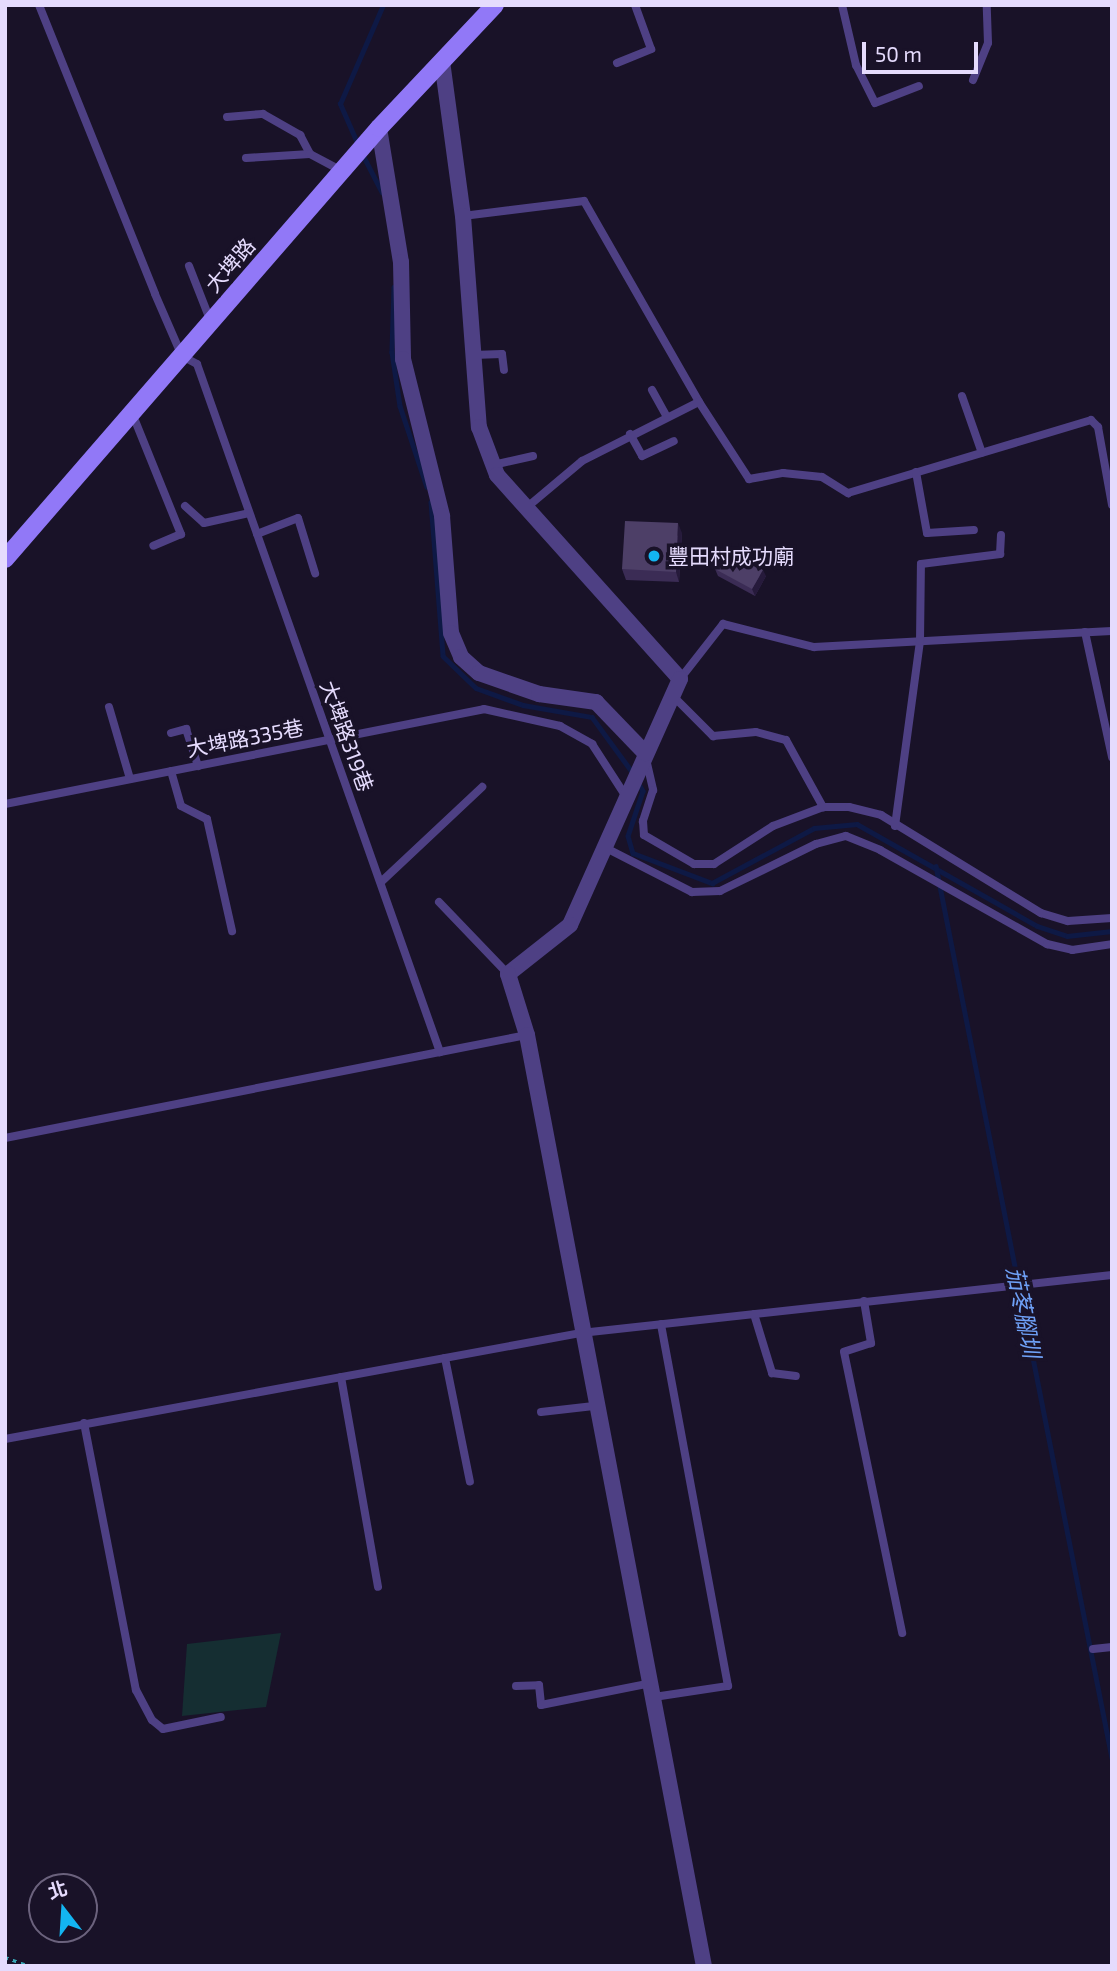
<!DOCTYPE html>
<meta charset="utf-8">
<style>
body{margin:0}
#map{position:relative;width:1117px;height:1971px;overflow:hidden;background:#191228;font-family:"Exo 2","Noto Sans TC",sans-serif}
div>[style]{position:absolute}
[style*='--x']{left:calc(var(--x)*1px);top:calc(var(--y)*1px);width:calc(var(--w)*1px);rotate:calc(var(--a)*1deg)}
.green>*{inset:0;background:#152e32}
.stream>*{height:4.5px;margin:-2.25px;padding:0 2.25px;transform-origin:2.25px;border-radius:2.25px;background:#0e1945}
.path>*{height:2.5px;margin-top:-1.25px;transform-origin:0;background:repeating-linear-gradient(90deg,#38a6b4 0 3.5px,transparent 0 8.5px)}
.service>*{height:8px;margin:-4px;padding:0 4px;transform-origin:4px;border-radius:4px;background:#4e4084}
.minor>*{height:16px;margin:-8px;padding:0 8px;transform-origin:8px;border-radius:8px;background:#4e4084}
.secondary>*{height:18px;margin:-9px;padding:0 9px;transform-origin:9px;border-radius:9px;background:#9178f7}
.wall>*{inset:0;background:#3b2c55}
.shaded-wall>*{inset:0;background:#261a3b}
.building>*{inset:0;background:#4d3f67}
.dots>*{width:19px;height:19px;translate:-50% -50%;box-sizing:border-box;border:4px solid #191228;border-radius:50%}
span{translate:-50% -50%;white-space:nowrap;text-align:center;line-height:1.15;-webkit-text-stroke:7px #191228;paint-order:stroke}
.street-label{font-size:21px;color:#e5dbfd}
.poi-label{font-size:21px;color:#e5dbfd}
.left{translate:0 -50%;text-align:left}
.water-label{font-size:23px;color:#6fa1f7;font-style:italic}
.frame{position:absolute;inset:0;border:7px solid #e5dbfd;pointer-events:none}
.north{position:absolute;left:28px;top:1873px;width:70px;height:70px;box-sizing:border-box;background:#191228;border:2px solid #6b627d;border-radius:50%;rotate:343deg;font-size:19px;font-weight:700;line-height:28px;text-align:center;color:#e5dbfd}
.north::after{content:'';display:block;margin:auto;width:24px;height:32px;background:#13b5f1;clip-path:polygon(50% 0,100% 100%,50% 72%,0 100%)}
.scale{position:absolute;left:862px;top:42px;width:116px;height:32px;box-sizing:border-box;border:4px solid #e5dbfd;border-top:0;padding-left:9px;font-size:21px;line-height:24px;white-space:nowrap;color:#e5dbfd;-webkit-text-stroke:5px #191228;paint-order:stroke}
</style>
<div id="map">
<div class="green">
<i style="clip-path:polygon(281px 1633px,266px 1707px,182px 1716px,187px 1644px)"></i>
</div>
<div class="stream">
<i style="--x:358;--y:145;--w:45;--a:-113.7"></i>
<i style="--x:340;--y:104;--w:108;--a:-66.5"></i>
<i style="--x:362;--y:153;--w:44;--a:62.9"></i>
<i style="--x:394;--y:287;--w:65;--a:91.8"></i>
<i style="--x:392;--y:352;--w:55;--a:81.6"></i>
<i style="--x:400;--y:406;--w:85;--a:71.6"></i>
<i style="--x:431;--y:502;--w:154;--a:85.5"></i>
<i style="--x:443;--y:656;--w:46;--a:44.1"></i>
<i style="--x:476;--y:688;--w:50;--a:19.9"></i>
<i style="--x:523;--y:705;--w:70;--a:9.9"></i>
<i style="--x:592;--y:717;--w:69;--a:53.8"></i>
<i style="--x:639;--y:784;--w:8;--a:60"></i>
<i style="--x:643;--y:791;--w:47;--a:108.4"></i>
<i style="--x:628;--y:836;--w:18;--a:74"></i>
<i style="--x:633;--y:853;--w:85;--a:20.8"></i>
<i style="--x:712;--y:883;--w:116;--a:-28.3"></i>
<i style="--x:814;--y:828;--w:43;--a:-5.3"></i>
<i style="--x:857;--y:824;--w:207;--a:29.5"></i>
<i style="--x:1037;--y:926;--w:32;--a:18"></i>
<i style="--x:1067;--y:936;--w:45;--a:-6.3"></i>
<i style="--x:936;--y:866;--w:909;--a:78.84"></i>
</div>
<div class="path">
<i style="--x:5;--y:1957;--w:27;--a:20"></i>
</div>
<div class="service">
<i style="--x:39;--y:5;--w:311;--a:68.1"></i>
<i style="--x:155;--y:294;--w:68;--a:66.5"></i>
<i style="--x:182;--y:356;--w:17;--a:28"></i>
<i style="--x:197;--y:364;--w:730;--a:70.55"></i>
<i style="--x:440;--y:1052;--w:89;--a:-11.1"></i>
<i style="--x:842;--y:5;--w:62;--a:76.9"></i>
<i style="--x:856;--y:65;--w:42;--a:63.4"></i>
<i style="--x:875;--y:103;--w:47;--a:-21.1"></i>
<i style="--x:617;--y:63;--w:37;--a:-22"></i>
<i style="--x:651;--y:49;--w:47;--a:-110"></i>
<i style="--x:973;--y:80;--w:40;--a:-68"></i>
<i style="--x:988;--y:43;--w:38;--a:-92"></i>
<i style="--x:227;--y:117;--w:36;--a:-5"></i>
<i style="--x:263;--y:114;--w:43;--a:29.6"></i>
<i style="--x:300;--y:135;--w:21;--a:62"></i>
<i style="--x:246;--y:158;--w:64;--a:-3.6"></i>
<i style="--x:310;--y:154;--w:36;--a:28"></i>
<i style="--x:463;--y:216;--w:122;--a:-7.1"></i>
<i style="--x:584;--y:201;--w:232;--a:60.2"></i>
<i style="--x:699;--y:402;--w:92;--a:57"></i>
<i style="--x:749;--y:479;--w:35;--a:-10"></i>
<i style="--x:783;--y:473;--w:39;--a:6"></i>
<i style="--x:822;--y:477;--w:31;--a:32"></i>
<i style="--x:848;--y:493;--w:254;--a:-16.7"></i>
<i style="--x:1091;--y:420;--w:10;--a:45"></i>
<i style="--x:1098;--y:427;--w:79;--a:79.8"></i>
<i style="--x:189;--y:266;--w:60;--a:68.6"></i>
<i style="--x:473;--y:355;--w:29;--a:-2"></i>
<i style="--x:502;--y:354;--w:16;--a:83"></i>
<i style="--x:652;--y:390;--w:31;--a:61"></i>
<i style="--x:962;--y:396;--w:60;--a:70.7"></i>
<i style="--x:132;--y:413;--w:131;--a:68"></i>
<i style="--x:181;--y:534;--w:30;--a:157"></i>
<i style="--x:630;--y:434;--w:25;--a:61"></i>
<i style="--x:642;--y:456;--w:35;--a:-25"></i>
<i style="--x:493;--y:465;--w:41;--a:-12.7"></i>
<i style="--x:916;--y:472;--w:62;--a:79.8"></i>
<i style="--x:927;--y:533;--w:47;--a:-3.7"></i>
<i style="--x:185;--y:506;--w:25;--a:42"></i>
<i style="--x:204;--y:523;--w:46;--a:-12.5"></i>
<i style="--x:526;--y:508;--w:73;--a:-40"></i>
<i style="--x:582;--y:461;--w:131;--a:-26.8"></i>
<i style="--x:257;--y:534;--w:44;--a:-21.3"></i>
<i style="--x:298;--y:518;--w:58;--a:72.8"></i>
<i style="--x:1085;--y:632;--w:128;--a:77.8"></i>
<i style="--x:680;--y:679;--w:70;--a:-52"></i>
<i style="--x:723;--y:624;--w:94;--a:14.2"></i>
<i style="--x:814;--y:647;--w:298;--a:-3.1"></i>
<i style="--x:673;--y:696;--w:57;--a:45"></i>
<i style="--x:713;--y:736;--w:43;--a:-5.3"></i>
<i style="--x:756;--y:732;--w:31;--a:15"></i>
<i style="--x:786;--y:740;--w:77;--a:61.1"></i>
<i style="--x:109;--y:707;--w:75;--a:73.7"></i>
<i style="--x:171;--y:733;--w:16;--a:-15"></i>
<i style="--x:186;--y:729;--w:39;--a:72"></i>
<i style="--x:646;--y:759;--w:32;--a:77"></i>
<i style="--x:653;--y:790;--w:33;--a:108"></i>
<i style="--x:643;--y:821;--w:14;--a:86"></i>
<i style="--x:644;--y:835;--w:58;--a:30.1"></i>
<i style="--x:694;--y:864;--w:20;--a:0"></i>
<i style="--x:714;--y:864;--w:70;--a:-32.8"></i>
<i style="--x:773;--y:826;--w:53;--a:-20.8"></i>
<i style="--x:823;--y:807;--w:26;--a:0"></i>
<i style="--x:849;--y:807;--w:33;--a:14"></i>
<i style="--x:881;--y:815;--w:188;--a:31.5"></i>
<i style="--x:1041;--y:913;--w:28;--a:17"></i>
<i style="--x:1068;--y:921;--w:44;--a:-3.9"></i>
<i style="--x:171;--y:771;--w:36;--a:74"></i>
<i style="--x:181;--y:806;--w:29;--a:27"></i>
<i style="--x:207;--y:819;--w:115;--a:77.4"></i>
<i style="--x:5;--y:804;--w:488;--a:-11.2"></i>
<i style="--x:484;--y:709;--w:78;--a:12.6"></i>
<i style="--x:560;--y:726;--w:37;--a:29"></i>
<i style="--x:592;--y:744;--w:61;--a:57.1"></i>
<i style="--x:895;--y:826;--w:187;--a:-82.3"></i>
<i style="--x:920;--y:641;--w:77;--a:-89.3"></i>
<i style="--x:921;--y:564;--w:80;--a:-7.2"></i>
<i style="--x:1000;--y:554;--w:19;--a:-87"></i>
<i style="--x:604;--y:847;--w:99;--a:27.1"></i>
<i style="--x:692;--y:892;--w:28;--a:-2"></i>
<i style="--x:720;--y:891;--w:107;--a:-26.1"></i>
<i style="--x:816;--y:844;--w:31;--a:-15"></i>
<i style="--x:846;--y:836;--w:37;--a:22"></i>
<i style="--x:880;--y:850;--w:192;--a:29.4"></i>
<i style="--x:1047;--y:944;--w:26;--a:13"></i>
<i style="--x:1072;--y:950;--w:40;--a:-8.5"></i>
<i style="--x:381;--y:882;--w:139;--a:-43.2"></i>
<i style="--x:439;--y:902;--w:100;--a:46.2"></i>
<i style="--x:5;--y:1138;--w:443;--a:-11.2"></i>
<i style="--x:864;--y:1301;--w:43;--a:80.5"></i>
<i style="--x:871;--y:1343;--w:28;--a:162"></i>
<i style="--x:844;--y:1352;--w:287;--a:78.3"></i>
<i style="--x:754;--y:1314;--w:62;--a:73"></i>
<i style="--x:772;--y:1373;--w:24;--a:7"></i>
<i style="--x:445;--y:1358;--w:126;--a:78.6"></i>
<i style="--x:341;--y:1377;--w:213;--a:80"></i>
<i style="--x:541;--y:1412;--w:53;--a:-6.5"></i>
<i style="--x:84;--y:1423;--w:272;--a:79"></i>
<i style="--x:136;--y:1690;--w:34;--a:62"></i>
<i style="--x:152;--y:1720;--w:14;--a:39"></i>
<i style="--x:163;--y:1729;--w:59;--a:-11.7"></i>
<i style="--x:5;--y:1439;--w:586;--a:-10.43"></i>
<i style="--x:581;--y:1333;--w:534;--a:-6.23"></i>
<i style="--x:1093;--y:1649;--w:19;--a:-6"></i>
<i style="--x:516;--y:1686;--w:23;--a:-2"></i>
<i style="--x:539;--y:1685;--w:20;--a:84"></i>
<i style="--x:541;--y:1705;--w:112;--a:-11.3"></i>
<i style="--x:654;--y:1697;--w:75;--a:-8.5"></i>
<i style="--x:728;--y:1686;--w:368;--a:-100.5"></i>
</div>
<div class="minor">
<i style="--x:442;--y:61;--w:156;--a:82.3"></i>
<i style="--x:463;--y:216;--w:212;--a:85.7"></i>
<i style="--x:479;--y:427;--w:51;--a:69.4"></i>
<i style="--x:497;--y:475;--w:274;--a:48.1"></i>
<i style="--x:680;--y:679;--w:269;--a:114.1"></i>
<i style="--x:570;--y:925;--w:79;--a:141.7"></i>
<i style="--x:508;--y:974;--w:64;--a:72.7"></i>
<i style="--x:527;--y:1035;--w:948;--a:79.24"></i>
<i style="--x:379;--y:128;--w:136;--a:80.7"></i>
<i style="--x:401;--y:262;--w:97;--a:88.8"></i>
<i style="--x:403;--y:359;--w:162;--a:76"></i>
<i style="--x:442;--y:516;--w:117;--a:85.6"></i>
<i style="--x:451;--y:633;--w:26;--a:67"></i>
<i style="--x:461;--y:657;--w:24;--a:42"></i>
<i style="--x:479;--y:673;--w:64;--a:19.3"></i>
<i style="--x:539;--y:694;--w:58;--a:8"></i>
<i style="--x:596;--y:702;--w:71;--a:46.1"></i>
</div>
<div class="secondary">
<i style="--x:5;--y:559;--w:571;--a:-49.05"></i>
<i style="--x:379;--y:128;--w:169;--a:-46.7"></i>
</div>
<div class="wall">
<i style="clip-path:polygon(682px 533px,679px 582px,626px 580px,622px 569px)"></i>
<i style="clip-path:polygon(715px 569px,766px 576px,755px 596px,718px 576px)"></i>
</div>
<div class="shaded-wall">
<i style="clip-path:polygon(678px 523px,682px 533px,679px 582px,676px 572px)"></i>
<i style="clip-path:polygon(763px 570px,766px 576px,755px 596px,752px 589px)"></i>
</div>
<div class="building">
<i style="clip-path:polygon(625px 521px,678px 523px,676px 572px,622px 569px)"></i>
<i style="clip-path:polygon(726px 549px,763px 570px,752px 589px,715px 569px)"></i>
</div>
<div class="dots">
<i style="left:654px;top:556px;background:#13b5f1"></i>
</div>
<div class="street-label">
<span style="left:230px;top:265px;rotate:-49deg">大埤路</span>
<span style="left:347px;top:736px;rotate:70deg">大埤路319巷</span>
<span style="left:245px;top:738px;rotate:-11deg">大埤路335巷</span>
</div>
<div class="poi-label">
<span class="left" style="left:668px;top:556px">豐田村成功廟</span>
</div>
<div class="water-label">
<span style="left:1024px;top:1312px;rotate:79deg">茄苳腳圳</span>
</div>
<div class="frame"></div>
<div class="north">北</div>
<div class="scale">50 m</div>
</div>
